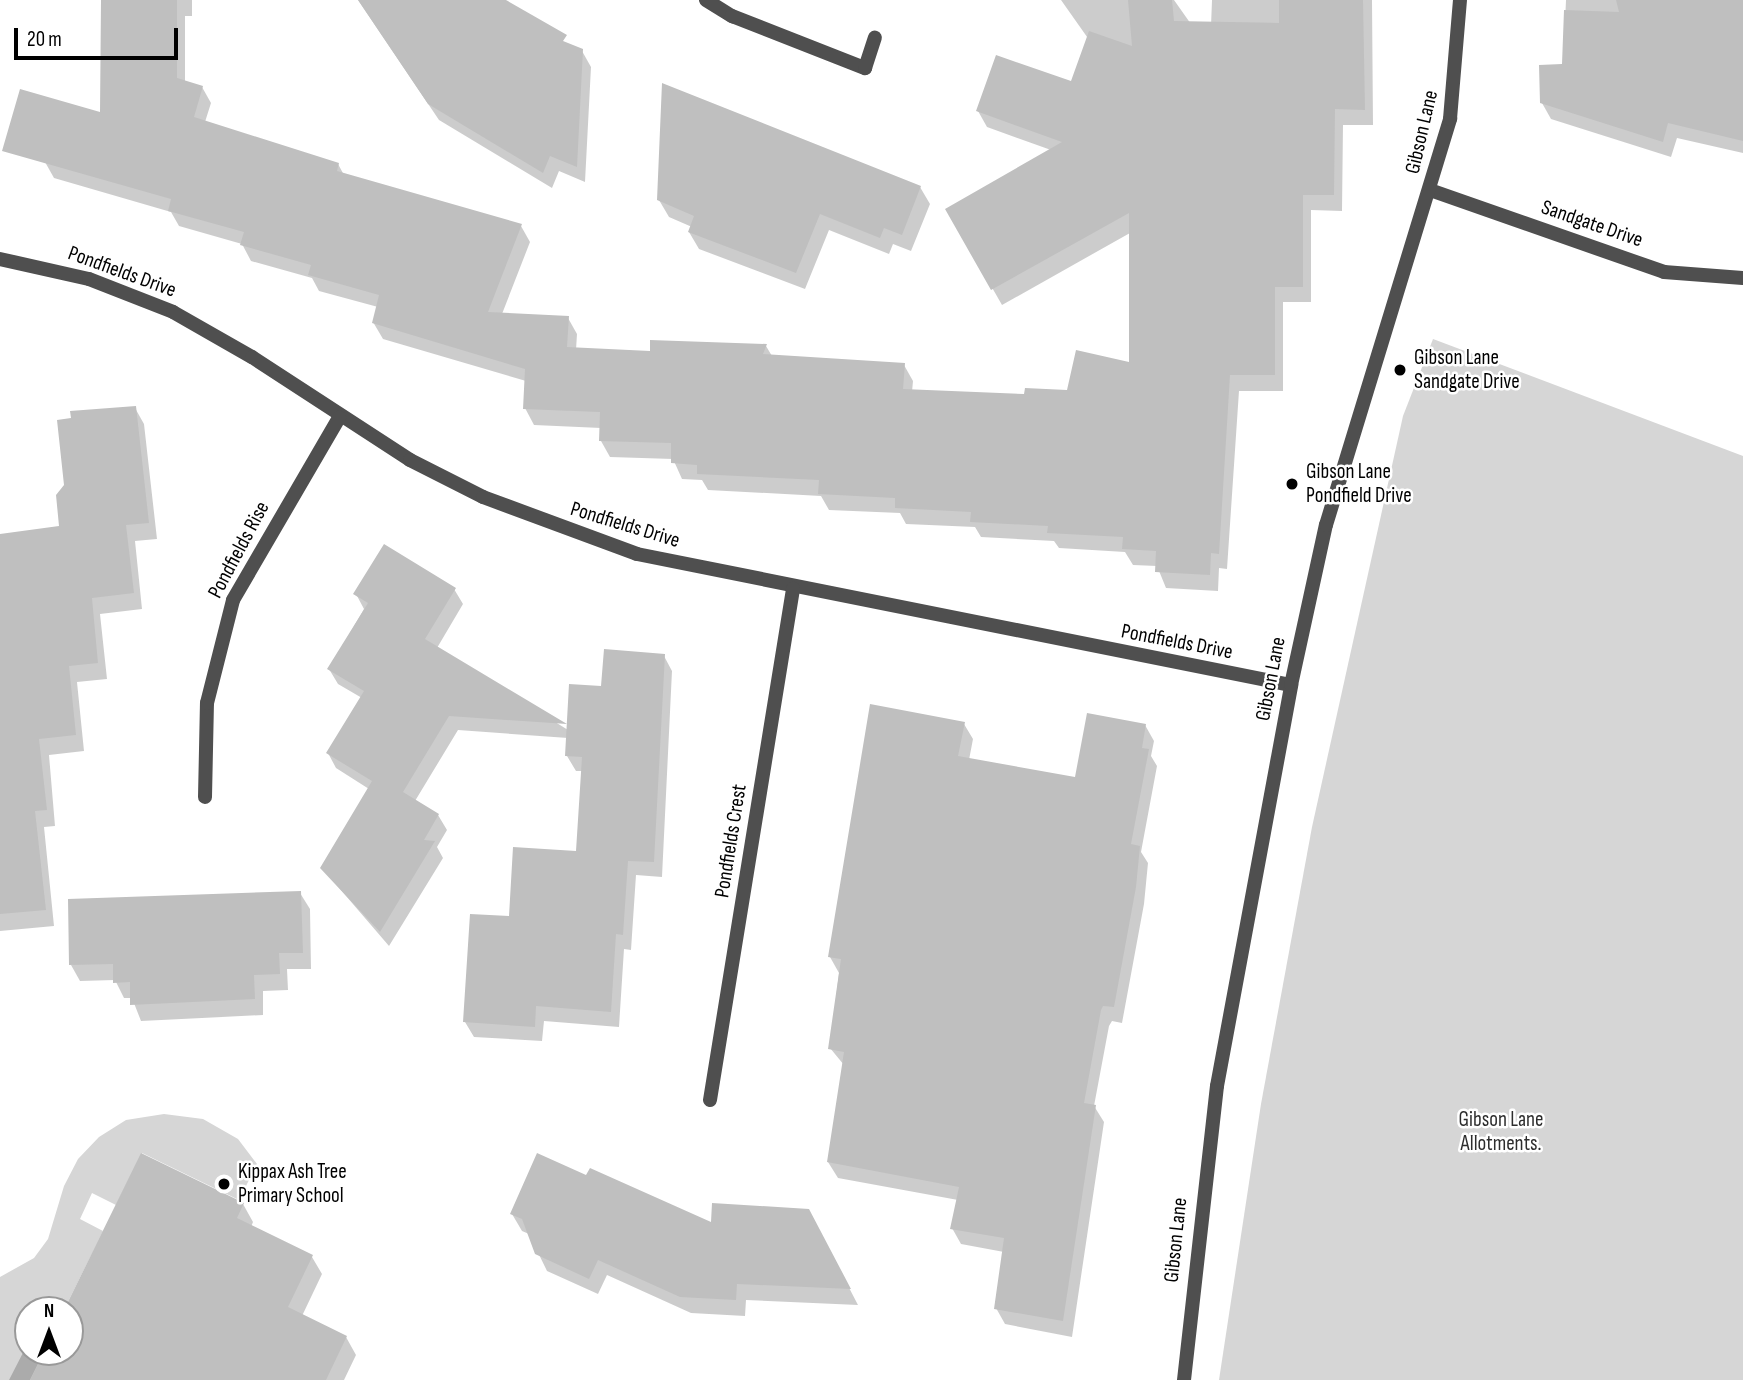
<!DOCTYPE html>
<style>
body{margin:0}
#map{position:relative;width:1743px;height:1380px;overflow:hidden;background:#fff;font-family:"Sofia Sans Condensed",sans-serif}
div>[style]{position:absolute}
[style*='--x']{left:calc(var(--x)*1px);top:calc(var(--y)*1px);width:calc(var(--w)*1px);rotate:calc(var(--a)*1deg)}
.green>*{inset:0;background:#d6d6d6}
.shadow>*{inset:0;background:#0003}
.building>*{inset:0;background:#bfbfbf}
.minor>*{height:14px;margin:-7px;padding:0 7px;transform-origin:7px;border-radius:7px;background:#4f4f4f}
.dots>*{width:19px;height:19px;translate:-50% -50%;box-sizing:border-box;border:4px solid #fff;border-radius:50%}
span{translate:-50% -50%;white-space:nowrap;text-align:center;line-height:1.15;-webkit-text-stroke:5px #fff;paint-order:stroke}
.street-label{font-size:21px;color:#000}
.poi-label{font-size:21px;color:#000}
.left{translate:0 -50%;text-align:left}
.park-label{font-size:21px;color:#2d2d2d}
.north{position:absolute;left:14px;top:1296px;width:70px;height:70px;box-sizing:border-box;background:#fff;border:2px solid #999;border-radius:50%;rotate:0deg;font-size:19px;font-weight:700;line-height:28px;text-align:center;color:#000}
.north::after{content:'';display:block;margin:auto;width:24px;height:32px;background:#000;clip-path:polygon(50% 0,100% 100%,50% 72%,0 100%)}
.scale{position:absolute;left:14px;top:28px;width:164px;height:32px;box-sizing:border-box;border:4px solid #000;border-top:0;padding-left:9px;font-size:21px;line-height:24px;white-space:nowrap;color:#000;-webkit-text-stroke:5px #fff;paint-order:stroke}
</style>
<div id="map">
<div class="green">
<i style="clip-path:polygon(1433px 339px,1743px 456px,1743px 1380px,1219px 1380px,1261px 1104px,1312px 827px,1403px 416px)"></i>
<i style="clip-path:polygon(164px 1114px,203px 1119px,238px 1139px,257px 1164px,239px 1200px,142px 1153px,116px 1205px,92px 1193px,80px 1219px,103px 1231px,64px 1310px,28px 1310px,28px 1352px,44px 1352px,30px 1380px,0 1380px,0 1277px,34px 1258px,48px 1239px,64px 1186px,78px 1159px,99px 1137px,126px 1120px)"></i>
</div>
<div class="shadow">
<i style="clip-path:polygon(103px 0,192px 0,192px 16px,185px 16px,185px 82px,202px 87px,211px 103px,205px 122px,338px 164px,344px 175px,521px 226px,530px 242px,502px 314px,568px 318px,577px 334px,576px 350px,652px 353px,766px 346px,772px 356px,904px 365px,913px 381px,912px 392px,1026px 396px,1069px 392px,1130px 364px,1130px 233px,1002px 305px,947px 209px,1051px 150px,987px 127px,978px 111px,1135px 105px,1061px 0,1174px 0,1210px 51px,1212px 0,1372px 0,1373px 125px,1343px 125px,1342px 211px,1311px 210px,1311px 302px,1283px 302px,1283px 391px,1239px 391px,1227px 569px,1219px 568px,1218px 591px,1166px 588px,1157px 566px,1133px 565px,1125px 552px,1059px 548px,1054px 541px,981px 537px,975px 527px,906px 524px,900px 513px,829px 510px,821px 496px,708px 490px,702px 480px,682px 479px,673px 459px,610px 457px,601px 441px,601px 428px,534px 425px,525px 408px,526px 381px,383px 339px,373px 322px,378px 307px,319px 291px,312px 278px,251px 261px,242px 244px,179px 226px,171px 212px,54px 178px,45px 162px,102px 114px)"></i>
<i style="clip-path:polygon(358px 0,493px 0,521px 43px,582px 51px,591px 67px,585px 182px,559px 171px,552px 188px,439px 120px)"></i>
<i style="clip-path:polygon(1566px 0,1660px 0,1743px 63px,1743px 153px,1677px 138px,1671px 157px,1551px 119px,1542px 103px,1563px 66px)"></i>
<i style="clip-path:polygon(920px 187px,930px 204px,911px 251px,893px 244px,889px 254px,829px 230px,805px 289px,699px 249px,689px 232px,692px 227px,669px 217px,659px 200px)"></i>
<i style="clip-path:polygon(135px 408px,144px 424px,157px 539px,135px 541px,142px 609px,100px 614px,107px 679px,77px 682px,84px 751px,49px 755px,55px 826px,44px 827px,54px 926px,0 931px,0 535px,61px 528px)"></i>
<i style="clip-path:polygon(454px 589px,463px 604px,437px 648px,568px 730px,603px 688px,664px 656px,672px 671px,662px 877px,636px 875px,631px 950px,624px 949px,619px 1027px,544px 1021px,542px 1041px,474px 1037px,465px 1022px,511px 918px,578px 853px,583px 771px,576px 771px,567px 756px,568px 738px,458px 730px,415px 801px,438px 815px,447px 830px,437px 847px,443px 858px,389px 946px,322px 868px,369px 789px,336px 768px,328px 753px,362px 698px,338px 684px,329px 669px,364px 609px,356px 594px)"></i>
<i style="clip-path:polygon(964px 724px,973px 739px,969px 760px,1076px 779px,1145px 725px,1154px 741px,1151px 756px,1157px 766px,1141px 852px,1148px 863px,1144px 904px,1122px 1023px,1112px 1021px,1109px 1026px,1094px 1106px,1104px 1122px,1072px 1337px,1005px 1324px,996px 1308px,1004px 1252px,961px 1244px,952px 1228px,958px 1200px,838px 1178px,828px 1162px,844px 1065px,830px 1048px,839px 973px,830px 957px)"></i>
<i style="clip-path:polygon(300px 893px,310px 909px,311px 969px,287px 969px,288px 990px,263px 991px,263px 1015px,141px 1021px,132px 998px,124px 998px,115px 980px,80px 981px,71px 965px)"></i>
<i style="clip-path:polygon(587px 1178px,713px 1225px,818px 1228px,858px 1305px,746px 1300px,745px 1316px,691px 1313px,607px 1275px,598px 1294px,547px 1271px,529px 1234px,522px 1231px,512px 1214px)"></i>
<i style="clip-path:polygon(243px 1204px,253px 1222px,251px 1227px,312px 1257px,322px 1274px,302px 1316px,346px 1337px,356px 1355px,344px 1380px,9px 1380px,28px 1343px,28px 1352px,70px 1352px,70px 1310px,66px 1310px)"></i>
</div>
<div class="building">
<i style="clip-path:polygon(101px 0,177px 0,177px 78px,203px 86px,194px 117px,339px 163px,337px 171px,522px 224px,488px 312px,569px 316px,567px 347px,650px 351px,650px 340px,767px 344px,763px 354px,905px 363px,903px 389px,1024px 394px,1025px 388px,1067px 390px,1076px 350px,1129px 362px,1129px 213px,991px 290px,945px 209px,1062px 142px,976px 111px,996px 55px,1071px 81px,1089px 31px,1132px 46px,1128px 0,1172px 0,1174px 21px,1279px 23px,1279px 0,1363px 0,1365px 110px,1335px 109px,1334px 195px,1303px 195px,1303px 287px,1275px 287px,1275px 375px,1230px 375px,1219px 554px,1211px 553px,1210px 575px,1155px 572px,1156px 551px,1122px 549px,1123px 537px,1047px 533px,1048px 526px,970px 522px,971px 512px,895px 508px,895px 498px,818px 494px,819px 480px,697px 474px,697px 465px,671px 463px,671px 443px,599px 441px,600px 412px,523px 409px,525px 369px,372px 323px,379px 295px,308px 275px,311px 265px,240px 245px,244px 232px,168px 211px,171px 199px,2px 151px,20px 89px,100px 112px)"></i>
<i style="clip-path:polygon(358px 0,506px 0,567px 35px,563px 41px,583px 49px,577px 167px,550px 156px,543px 173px,428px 104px)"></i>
<i style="clip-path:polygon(1616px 0,1743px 0,1743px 141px,1668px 123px,1663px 142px,1540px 103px,1539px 65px,1562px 64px,1564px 10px,1619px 12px)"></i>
<i style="clip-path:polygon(662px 83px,921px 186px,902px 235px,884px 228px,880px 238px,820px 214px,796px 273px,688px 232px,694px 216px,657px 200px)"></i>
<i style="clip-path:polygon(136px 406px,149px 523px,126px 525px,134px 593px,92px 598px,98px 663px,69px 666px,76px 735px,39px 739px,47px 810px,35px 811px,46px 910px,0 914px,0 534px,59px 526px,56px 495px,64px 485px,57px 420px,71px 418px,70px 411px)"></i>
<i style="clip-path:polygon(384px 544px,456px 588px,425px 639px,567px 724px,449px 716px,403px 792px,439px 814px,424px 840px,435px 841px,380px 932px,320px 868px,372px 781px,326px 753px,364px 691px,327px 669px,368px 603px,353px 594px)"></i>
<i style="clip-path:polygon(604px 649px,665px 654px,654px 862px,628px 861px,623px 935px,616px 934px,611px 1012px,536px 1006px,535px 1027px,463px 1022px,470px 914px,509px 916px,513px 847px,576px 851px,582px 757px,565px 756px,569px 684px,601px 686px)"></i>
<i style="clip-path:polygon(870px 704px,965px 722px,958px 756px,1075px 777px,1087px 713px,1146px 724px,1142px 748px,1149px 749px,1131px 844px,1140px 846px,1136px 887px,1114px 1007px,1103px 1006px,1101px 1010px,1084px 1103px,1096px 1105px,1063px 1321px,994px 1309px,1004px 1238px,950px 1229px,959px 1187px,827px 1162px,844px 1052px,828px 1049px,841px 959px,828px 957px)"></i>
<i style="clip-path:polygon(301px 891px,303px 953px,279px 953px,280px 974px,254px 975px,255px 999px,130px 1005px,130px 982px,113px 983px,113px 964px,69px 965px,68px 899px)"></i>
<i style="clip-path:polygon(141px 1153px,244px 1203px,237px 1218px,313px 1255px,288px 1307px,347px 1336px,326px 1380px,30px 1380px,44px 1352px,70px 1352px,70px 1310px,64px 1310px)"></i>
<i style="clip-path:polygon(537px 1153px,586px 1175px,590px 1168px,711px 1222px,712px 1203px,809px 1209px,851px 1289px,737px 1284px,736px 1300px,680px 1297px,598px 1260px,589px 1279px,535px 1254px,522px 1219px,510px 1214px)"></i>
</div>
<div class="minor">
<i style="--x:706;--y:0;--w:31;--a:32"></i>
<i style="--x:732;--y:16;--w:143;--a:21.4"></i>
<i style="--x:865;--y:68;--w:32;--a:-72"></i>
<i style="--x:1430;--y:190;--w:248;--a:19.3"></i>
<i style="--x:1664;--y:272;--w:79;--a:4.3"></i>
<i style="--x:0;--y:259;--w:91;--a:12.7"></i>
<i style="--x:89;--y:279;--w:90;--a:21.4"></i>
<i style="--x:173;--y:312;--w:91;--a:29.7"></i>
<i style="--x:252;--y:357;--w:189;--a:33.1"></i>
<i style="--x:410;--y:460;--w:82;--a:26.9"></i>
<i style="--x:483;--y:497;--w:164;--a:20.3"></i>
<i style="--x:637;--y:554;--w:667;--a:11.33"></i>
<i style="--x:205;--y:797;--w:94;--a:-88.8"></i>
<i style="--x:207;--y:703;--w:106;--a:-75.8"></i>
<i style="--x:233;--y:600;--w:211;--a:-59.8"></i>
<i style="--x:710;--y:1100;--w:518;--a:-80.77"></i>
<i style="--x:1184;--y:1380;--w:296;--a:-83.6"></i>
<i style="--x:1217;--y:1086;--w:408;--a:-79.5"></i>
<i style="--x:1291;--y:685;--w:164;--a:-77.7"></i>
<i style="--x:1326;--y:525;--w:425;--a:-73"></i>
<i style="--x:1450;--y:119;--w:119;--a:-85.2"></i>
</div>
<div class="dots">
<i style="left:1400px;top:370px;background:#000"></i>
<i style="left:1292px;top:484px;background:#000"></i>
<i style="left:224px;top:1184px;background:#000"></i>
</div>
<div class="street-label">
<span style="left:1422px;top:132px;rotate:-77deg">Gibson Lane</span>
<span style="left:1592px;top:224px;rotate:19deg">Sandgate Drive</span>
<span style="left:122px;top:272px;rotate:20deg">Pondfields Drive</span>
<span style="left:625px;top:525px;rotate:17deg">Pondfields Drive</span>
<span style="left:239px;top:550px;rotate:-62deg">Pondfields Rise</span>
<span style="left:1177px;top:642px;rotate:11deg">Pondfields Drive</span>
<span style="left:1271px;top:679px;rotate:-79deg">Gibson Lane</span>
<span style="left:731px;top:841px;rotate:-81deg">Pondfields Crest</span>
<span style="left:1176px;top:1240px;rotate:-84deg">Gibson Lane</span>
</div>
<div class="poi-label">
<span class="left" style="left:1414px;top:370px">Gibson Lane<br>Sandgate Drive</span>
<span class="left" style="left:1306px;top:484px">Gibson Lane<br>Pondfield Drive</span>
<span class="left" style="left:238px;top:1184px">Kippax Ash Tree<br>Primary School</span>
</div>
<div class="park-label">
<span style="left:1501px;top:1132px">Gibson Lane<br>Allotments.</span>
</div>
<div class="north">N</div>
<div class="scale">20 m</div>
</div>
